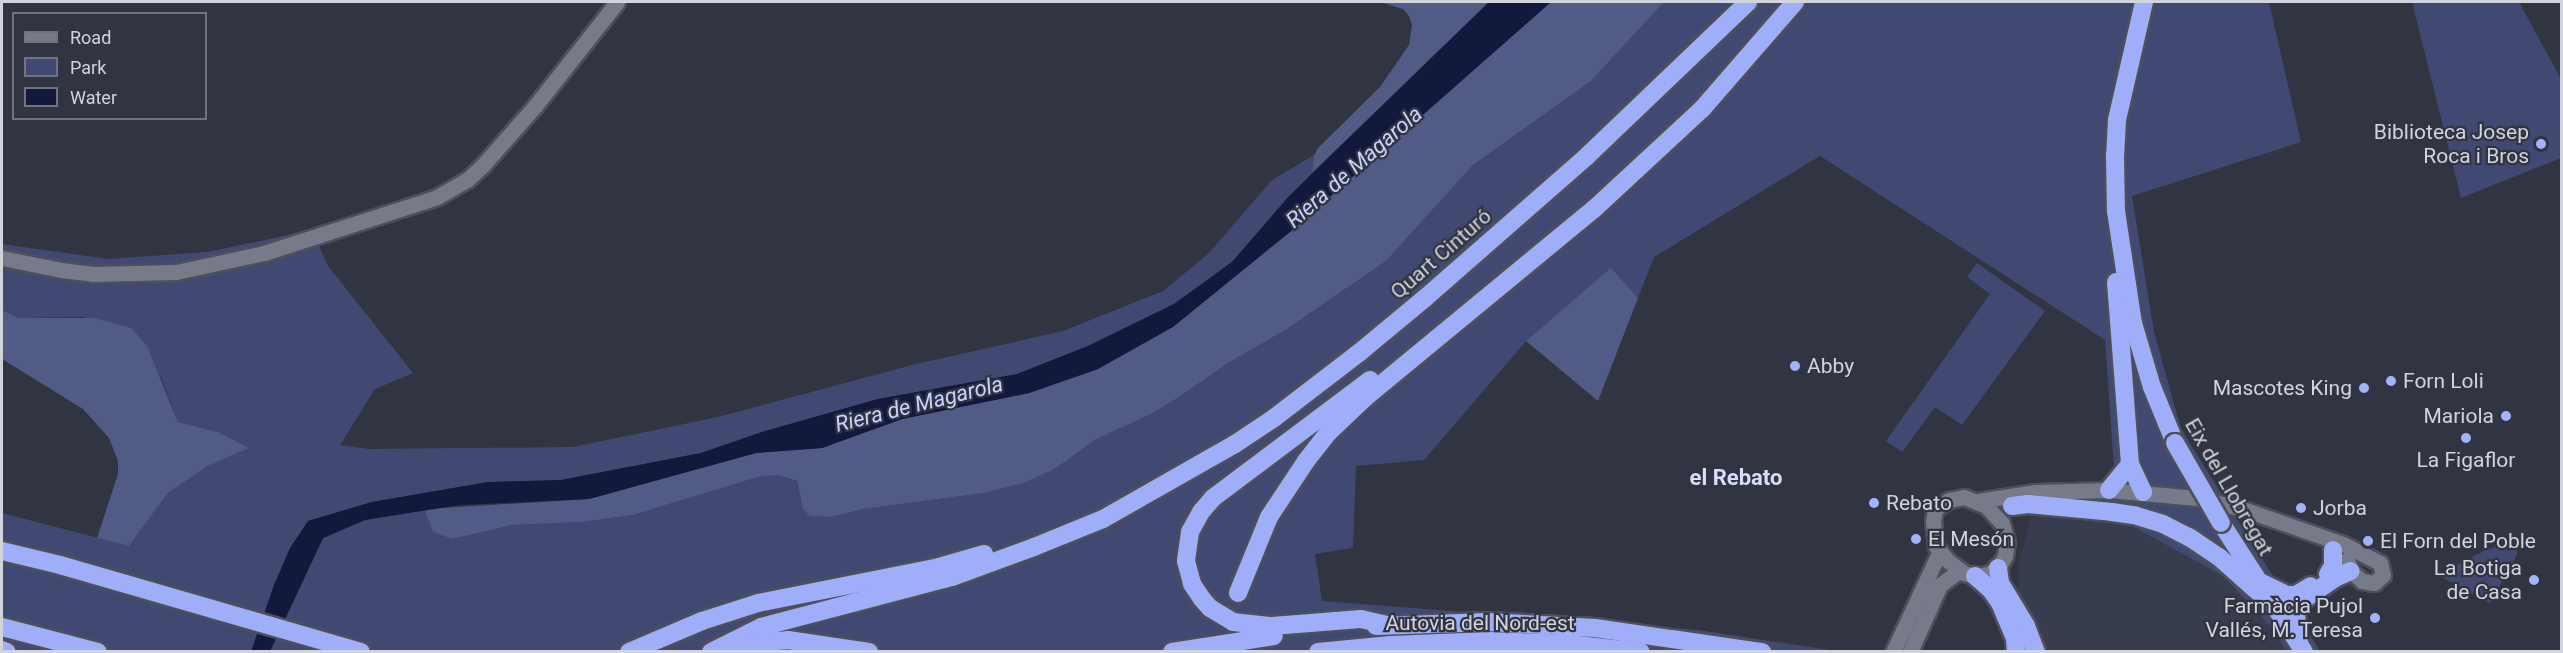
<!DOCTYPE html>
<meta charset="utf-8">
<style>
body{margin:0}
#map{position:relative;width:2563px;height:653px;overflow:hidden;background:#313441;font-family:Roboto,sans-serif}
div>[style]{position:absolute}
[style*='--x']{left:calc(var(--x)*1px);top:calc(var(--y)*1px);width:calc(var(--w)*1px);rotate:calc(var(--a)*1deg)}
.built>*{inset:0;background:#383c4f}
.green>*{inset:0;background:#414973}
.forest>*{inset:0;background:#525b86}
.water>*{inset:0;background:#13183d}
.highway-tunnel>*{height:18px;margin-top:-9px;transform-origin:0;background:repeating-linear-gradient(90deg,#494c58 0 18px,transparent 0 27px)}
.roads{filter:drop-shadow(2px 0 #4d4f5a) drop-shadow(-2px 0 #4d4f5a) drop-shadow(0 2px #4d4f5a) drop-shadow(0 -2px #4d4f5a)}
.secondary>*{height:15px;margin:-7.5px;padding:0 7.5px;transform-origin:7.5px;border-radius:7.5px;background:#777a89}
.highway>*{height:18px;margin:-9px;padding:0 9px;transform-origin:9px;border-radius:9px;background:#9faef8}
.bridges{filter:drop-shadow(2px 0 #4d4f5a) drop-shadow(-2px 0 #4d4f5a) drop-shadow(0 2px #4d4f5a) drop-shadow(0 -2px #4d4f5a)}
.highway-bridge>*{height:18px;margin:-9px;padding:0 9px;transform-origin:9px;border-radius:9px;background:#9faef8}
.dots>*{width:16px;height:16px;translate:-50% -50%;box-sizing:border-box;border:3px solid #313441;border-radius:50%}
span{translate:-50% -50%;white-space:nowrap;text-align:center;line-height:1.15;-webkit-text-stroke:4.5px #313441;paint-order:stroke}
.poi-label{font-size:21px;color:#d2d4dc}
.right{translate:-100% -50%;text-align:right}
.left{translate:0 -50%;text-align:left}
.street-label{font-size:21px;color:#d2d4dc}
.water-label{font-size:22px;color:#c8d2fd;font-style:italic}
.neighbourhood-label{font-size:22px;color:#d7defb;font-weight:700}
.frame{position:absolute;inset:0;border:3px solid #d2d4dc;pointer-events:none}
.legend{position:absolute;left:12px;top:12px;width:195px;height:108px;box-sizing:border-box;background:#313441;border:2px solid #71747f;margin:0;padding:8px 10px;list-style:none;font-size:18px;color:#d2d4dc}
.legend li{display:flex;align-items:center;gap:12px;height:30px}
.legend b{width:30px;border:2px solid #71747f}
</style>
<div id="map">
<div class="built">
<i style="clip-path:polygon(2031px 516px,2130px 525px,2223px 576px,2276px 633px,2286px 651px,2045px 651px,2019px 595px,2018px 565px)"></i>
</div>
<div class="green">
<i style="clip-path:polygon(1664px 2px,2269px 2px,2301px 142px,2132px 196px,2154px 332px,2181px 429px,2320px 651px,2286px 651px,2276px 633px,2223px 576px,2130px 525px,2118px 524px,2105px 340px,1820px 156px,1654px 257px,1638px 298px,1611px 269px,1526px 341px,1424px 460px,1356px 466px,1353px 548px,1315px 554px,1322px 601px,1699px 630px,1836px 651px,270px 652px,323px 538px,365px 520px,424px 509px,433px 532px,452px 539px,512px 525px,582px 522px,633px 515px,758px 477px,778px 475px,797px 481px,801px 500px,810px 516px,830px 517px,864px 509px,984px 493px,1024px 483px,1055px 469px,1095px 440px,1151px 414px,1179px 397px,1228px 363px,1287px 329px,1386px 261px,1473px 165px,1591px 81px)"></i>
<i style="clip-path:polygon(2412px 2px,2519px 2px,2561px 79px,2561px 158px,2461px 198px)"></i>
<i style="clip-path:polygon(1314px 155px,1312px 173px,1232px 262px,1174px 304px,1088px 346px,1017px 374px,878px 399px,762px 432px,701px 453px,561px 480px,488px 482px,372px 502px,308px 521px,274px 585px,251px 651px,2px 651px,2px 513px,129px 546px,168px 493px,208px 466px,249px 448px,218px 432px,178px 422px,161px 377px,84px 317px,17px 318px,5px 314px,2px 310px,2px 244px,108px 259px,207px 252px,312px 230px,328px 266px,413px 373px,375px 389px,340px 445px,369px 449px,573px 447px,718px 417px,912px 365px,1063px 331px,1163px 291px,1209px 253px,1272px 180px)"></i>
<i style="clip-path:polygon(1977px 263px,2045px 311px,1962px 425px,1935px 407px,1902px 452px,1886px 441px,1990px 294px,1967px 277px)"></i>
<i style="clip-path:polygon(2517px 542px,2517px 555px,2490px 603px,2438px 575px,2487px 549px)"></i>
</div>
<div class="forest">
<i style="clip-path:polygon(1380px 2px,1489px 2px,1312px 173px,1314px 155px,1319px 147px,1380px 87px,1409px 45px,1412px 25px,1409px 16px,1403px 9px)"></i>
<i style="clip-path:polygon(1551px 2px,1664px 2px,1591px 81px,1473px 165px,1386px 261px,1287px 329px,1228px 363px,1179px 397px,1151px 414px,1095px 440px,1055px 469px,1024px 483px,984px 493px,864px 509px,830px 517px,810px 516px,803px 509px,797px 481px,778px 475px,758px 477px,633px 515px,582px 522px,512px 525px,452px 539px,433px 532px,424px 509px,589px 499px,756px 453px,822px 448px,902px 419px,1029px 393px,1098px 369px,1290px 232px)"></i>
<i style="clip-path:polygon(1611px 268px,1638px 298px,1598px 401px,1526px 341px)"></i>
<i style="clip-path:polygon(2px 310px,17px 318px,95px 318px,131px 328px,147px 346px,178px 422px,218px 432px,249px 448px,208px 466px,168px 493px,129px 546px,97px 538px,118px 474px,118px 461px,109px 438px,83px 409px,2px 359px)"></i>
</div>
<div class="water">
<i style="clip-path:polygon(1489px 2px,1551px 2px,1290px 232px,1173px 327px,1098px 369px,1029px 393px,902px 419px,822px 448px,756px 453px,589px 499px,460px 505px,365px 520px,323px 538px,270px 651px,251px 652px,274px 585px,290px 548px,308px 521px,372px 502px,488px 482px,561px 480px,701px 453px,762px 432px,878px 399px,1017px 374px,1088px 346px,1174px 304px,1232px 262px,1289px 196px)"></i>
</div>
<div class="highway-tunnel">
<i style="--x:1212;--y:652;--w:64;--a:-66.2"></i>
</div>
<div class="roads">
<div class="secondary">
<i style="--x:2;--y:258;--w:60;--a:11.5"></i>
<i style="--x:61;--y:270;--w:32;--a:7"></i>
<i style="--x:93;--y:274;--w:83;--a:-1.4"></i>
<i style="--x:176;--y:272;--w:90;--a:-12.2"></i>
<i style="--x:264;--y:253;--w:182;--a:-17.9"></i>
<i style="--x:437;--y:197;--w:34;--a:-30"></i>
<i style="--x:467;--y:180;--w:22;--a:-43"></i>
<i style="--x:483;--y:165;--w:79;--a:-48.6"></i>
<i style="--x:535;--y:106;--w:132;--a:-51.7"></i>
<i style="--x:1964;--y:497;--w:24;--a:22"></i>
<i style="--x:1986;--y:506;--w:23;--a:47"></i>
<i style="--x:2002;--y:523;--w:20;--a:75"></i>
<i style="--x:2007;--y:542;--w:14;--a:98"></i>
<i style="--x:2005;--y:556;--w:14;--a:120"></i>
<i style="--x:1998;--y:568;--w:12;--a:149"></i>
<i style="--x:1988;--y:574;--w:13;--a:171"></i>
<i style="--x:1975;--y:576;--w:11;--a:-165"></i>
<i style="--x:1964;--y:573;--w:20;--a:-143"></i>
<i style="--x:1948;--y:561;--w:19;--a:-129"></i>
<i style="--x:1936;--y:546;--w:24;--a:-97"></i>
<i style="--x:1933;--y:522;--w:13;--a:-81"></i>
<i style="--x:1935;--y:509;--w:17;--a:-33"></i>
<i style="--x:1949;--y:500;--w:15;--a:-11"></i>
<i style="--x:1978;--y:501;--w:58;--a:-9"></i>
<i style="--x:2035;--y:492;--w:74;--a:-1.5"></i>
<i style="--x:2109;--y:490;--w:88;--a:5.2"></i>
<i style="--x:2197;--y:498;--w:47;--a:13.4"></i>
<i style="--x:2243;--y:509;--w:106;--a:19.3"></i>
<i style="--x:2343;--y:544;--w:42;--a:27.2"></i>
<i style="--x:2380;--y:563;--w:12;--a:76"></i>
<i style="--x:2383;--y:575;--w:12;--a:138"></i>
<i style="--x:2374;--y:583;--w:12;--a:-171"></i>
<i style="--x:2362;--y:581;--w:15;--a:-138"></i>
<i style="--x:2351;--y:571;--w:12;--a:-110"></i>
<i style="--x:1893;--y:652;--w:109;--a:-65.1"></i>
<i style="--x:1910;--y:652;--w:73;--a:-65.9"></i>
<i style="--x:1940;--y:585;--w:25;--a:-37"></i>
</div>
<div class="highway">
<i style="--x:2144;--y:2;--w:121;--a:102.9"></i>
<i style="--x:2117;--y:120;--w:36;--a:93"></i>
<i style="--x:2115;--y:156;--w:55;--a:89"></i>
<i style="--x:2116;--y:211;--w:113;--a:81.4"></i>
<i style="--x:2133;--y:323;--w:67;--a:73.5"></i>
<i style="--x:2152;--y:387;--w:61;--a:67.7"></i>
<i style="--x:2116;--y:282;--w:183;--a:85.6"></i>
<i style="--x:2130;--y:464;--w:31;--a:65"></i>
<i style="--x:1370;--y:380;--w:196;--a:143.1"></i>
<i style="--x:1213;--y:498;--w:18;--a:131"></i>
<i style="--x:1201;--y:512;--w:23;--a:119"></i>
<i style="--x:1190;--y:532;--w:29;--a:98"></i>
<i style="--x:1186;--y:561;--w:24;--a:75"></i>
<i style="--x:1192;--y:584;--w:18;--a:56"></i>
<i style="--x:1202;--y:599;--w:12;--a:48"></i>
<i style="--x:1210;--y:608;--w:27;--a:31"></i>
<i style="--x:1233;--y:622;--w:39;--a:6"></i>
<i style="--x:1272;--y:626;--w:89;--a:-4.5"></i>
<i style="--x:1361;--y:619;--w:26;--a:13"></i>
<i style="--x:2109;--y:490;--w:33;--a:-51"></i>
<i style="--x:2012;--y:506;--w:16;--a:-7"></i>
<i style="--x:2028;--y:504;--w:84;--a:5.4"></i>
<i style="--x:2112;--y:512;--w:22;--a:8"></i>
<i style="--x:2134;--y:515;--w:30;--a:17"></i>
<i style="--x:2163;--y:524;--w:29;--a:27"></i>
<i style="--x:2189;--y:537;--w:36;--a:34"></i>
<i style="--x:2219;--y:557;--w:76;--a:41.8"></i>
<i style="--x:2221;--y:523;--w:153;--a:57.2"></i>
<i style="--x:2;--y:551;--w:60;--a:13.6"></i>
<i style="--x:60;--y:565;--w:313;--a:16.1"></i>
<i style="--x:1998;--y:568;--w:15;--a:82"></i>
<i style="--x:2000;--y:583;--w:50;--a:58.8"></i>
<i style="--x:2026;--y:626;--w:28;--a:69"></i>
<i style="--x:2328;--y:574;--w:9;--a:-58"></i>
<i style="--x:2333;--y:566;--w:16;--a:-90"></i>
<i style="--x:1975;--y:576;--w:21;--a:41"></i>
<i style="--x:1991;--y:590;--w:16;--a:55"></i>
<i style="--x:2000;--y:603;--w:38;--a:67"></i>
<i style="--x:2015;--y:638;--w:14;--a:86"></i>
<i style="--x:2260;--y:582;--w:30;--a:26"></i>
<i style="--x:2287;--y:595;--w:9;--a:0"></i>
<i style="--x:2296;--y:595;--w:17;--a:-31"></i>
<i style="--x:1238;--y:593;--w:82;--a:-67.8"></i>
<i style="--x:1269;--y:517;--w:67;--a:-56.5"></i>
<i style="--x:1306;--y:461;--w:37;--a:-52"></i>
<i style="--x:1329;--y:432;--w:52;--a:-43.5"></i>
<i style="--x:1367;--y:396;--w:294;--a:-39.5"></i>
<i style="--x:1594;--y:209;--w:147;--a:-42.8"></i>
<i style="--x:1702;--y:109;--w:142;--a:-49"></i>
<i style="--x:1376;--y:626;--w:112;--a:-2"></i>
<i style="--x:1488;--y:622;--w:107;--a:3.2"></i>
<i style="--x:1595;--y:628;--w:169;--a:8.2"></i>
<i style="--x:2;--y:627;--w:99;--a:14.6"></i>
<i style="--x:2299;--y:640;--w:25;--a:-97"></i>
<i style="--x:2296;--y:615;--w:14;--a:-73"></i>
<i style="--x:2300;--y:602;--w:42;--a:-34.4"></i>
<i style="--x:2335;--y:578;--w:17;--a:-24"></i>
<i style="--x:2;--y:650;--w:5;--a:22"></i>
<i style="--x:629;--y:652;--w:79;--a:-23"></i>
<i style="--x:702;--y:621;--w:59;--a:-17.8"></i>
<i style="--x:758;--y:603;--w:185;--a:-11.2"></i>
<i style="--x:939;--y:567;--w:47;--a:-16.1"></i>
<i style="--x:711;--y:652;--w:56;--a:-26.6"></i>
<i style="--x:761;--y:627;--w:197;--a:-14.7"></i>
<i style="--x:952;--y:577;--w:87;--a:-20.1"></i>
<i style="--x:1034;--y:547;--w:74;--a:-22.1"></i>
<i style="--x:1103;--y:519;--w:152;--a:-29.6"></i>
<i style="--x:1235;--y:444;--w:47;--a:-33.7"></i>
<i style="--x:1274;--y:418;--w:108;--a:-37.5"></i>
<i style="--x:1360;--y:352;--w:85;--a:-39.7"></i>
<i style="--x:1425;--y:298;--w:215;--a:-41.2"></i>
<i style="--x:1587;--y:156;--w:223;--a:-43.7"></i>
<i style="--x:730;--y:652;--w:34;--a:-17"></i>
<i style="--x:762;--y:642;--w:26;--a:-4"></i>
<i style="--x:788;--y:640;--w:82;--a:8.4"></i>
<i style="--x:1172;--y:652;--w:103;--a:-8.9"></i>
<i style="--x:1318;--y:652;--w:73;--a:-5.5"></i>
<i style="--x:1391;--y:645;--w:99;--a:-2.3"></i>
<i style="--x:1490;--y:641;--w:79;--a:2.2"></i>
<i style="--x:1569;--y:644;--w:72;--a:6.3"></i>
</div>
</div>
<div class="bridges">
<div class="highway-bridge">
<i style="--x:2175;--y:443;--w:92;--a:60.1"></i>
</div>
</div>
<div class="dots">
<i style="left:2541px;top:144px;background:#a2b2fd"></i>
<i style="left:1795px;top:366px;background:#a2b2fd"></i>
<i style="left:2391px;top:381px;background:#a2b2fd"></i>
<i style="left:2364px;top:388px;background:#a2b2fd"></i>
<i style="left:2506px;top:416px;background:#a2b2fd"></i>
<i style="left:2466px;top:438px;background:#a2b2fd"></i>
<i style="left:1874px;top:503px;background:#a2b2fd"></i>
<i style="left:2301px;top:508px;background:#a2b2fd"></i>
<i style="left:1916px;top:539px;background:#a2b2fd"></i>
<i style="left:2368px;top:541px;background:#a2b2fd"></i>
<i style="left:2534px;top:580px;background:#a2b2fd"></i>
<i style="left:2375px;top:618px;background:#a2b2fd"></i>
</div>
<div class="poi-label">
<span class="right" style="left:2529px;top:144px">Biblioteca Josep<br>Roca i Bros</span>
<span class="left" style="left:1807px;top:366px">Abby</span>
<span class="left" style="left:2403px;top:381px">Forn Loli</span>
<span class="right" style="left:2352px;top:388px">Mascotes King</span>
<span class="right" style="left:2494px;top:416px">Mariola</span>
<span style="left:2466px;top:460px">La Figaflor</span>
<span class="left" style="left:1886px;top:503px">Rebato</span>
<span class="left" style="left:2313px;top:508px">Jorba</span>
<span class="left" style="left:1928px;top:539px">El Mesón</span>
<span class="left" style="left:2380px;top:541px">El Forn del Poble</span>
<span class="right" style="left:2522px;top:580px">La Botiga<br>de Casa</span>
<span class="right" style="left:2363px;top:618px">Farmàcia Pujol<br>Vallés, M. Teresa</span>
</div>
<div class="street-label">
<span style="left:1441px;top:254px;rotate:-41deg">Quart Cinturó</span>
<span style="left:2229px;top:487px;rotate:60deg">Eix del Llobregat</span>
<span style="left:1480px;top:623px">Autovia del Nord-est</span>
</div>
<div class="water-label">
<span style="left:1354px;top:167px;rotate:-41deg">Riera de Magarola</span>
<span style="left:919px;top:404px;rotate:-14deg">Riera de Magarola</span>
</div>
<div class="neighbourhood-label">
<span style="left:1736px;top:478px">el Rebato</span>
</div>
<div class="frame"></div>
<ul class="legend">
<li><b style="height:8px;background:#777a89"></b>Road</li>
<li><b style="height:16px;background:#414973"></b>Park</li>
<li><b style="height:16px;background:#13183d"></b>Water</li>
</ul>
</div>
